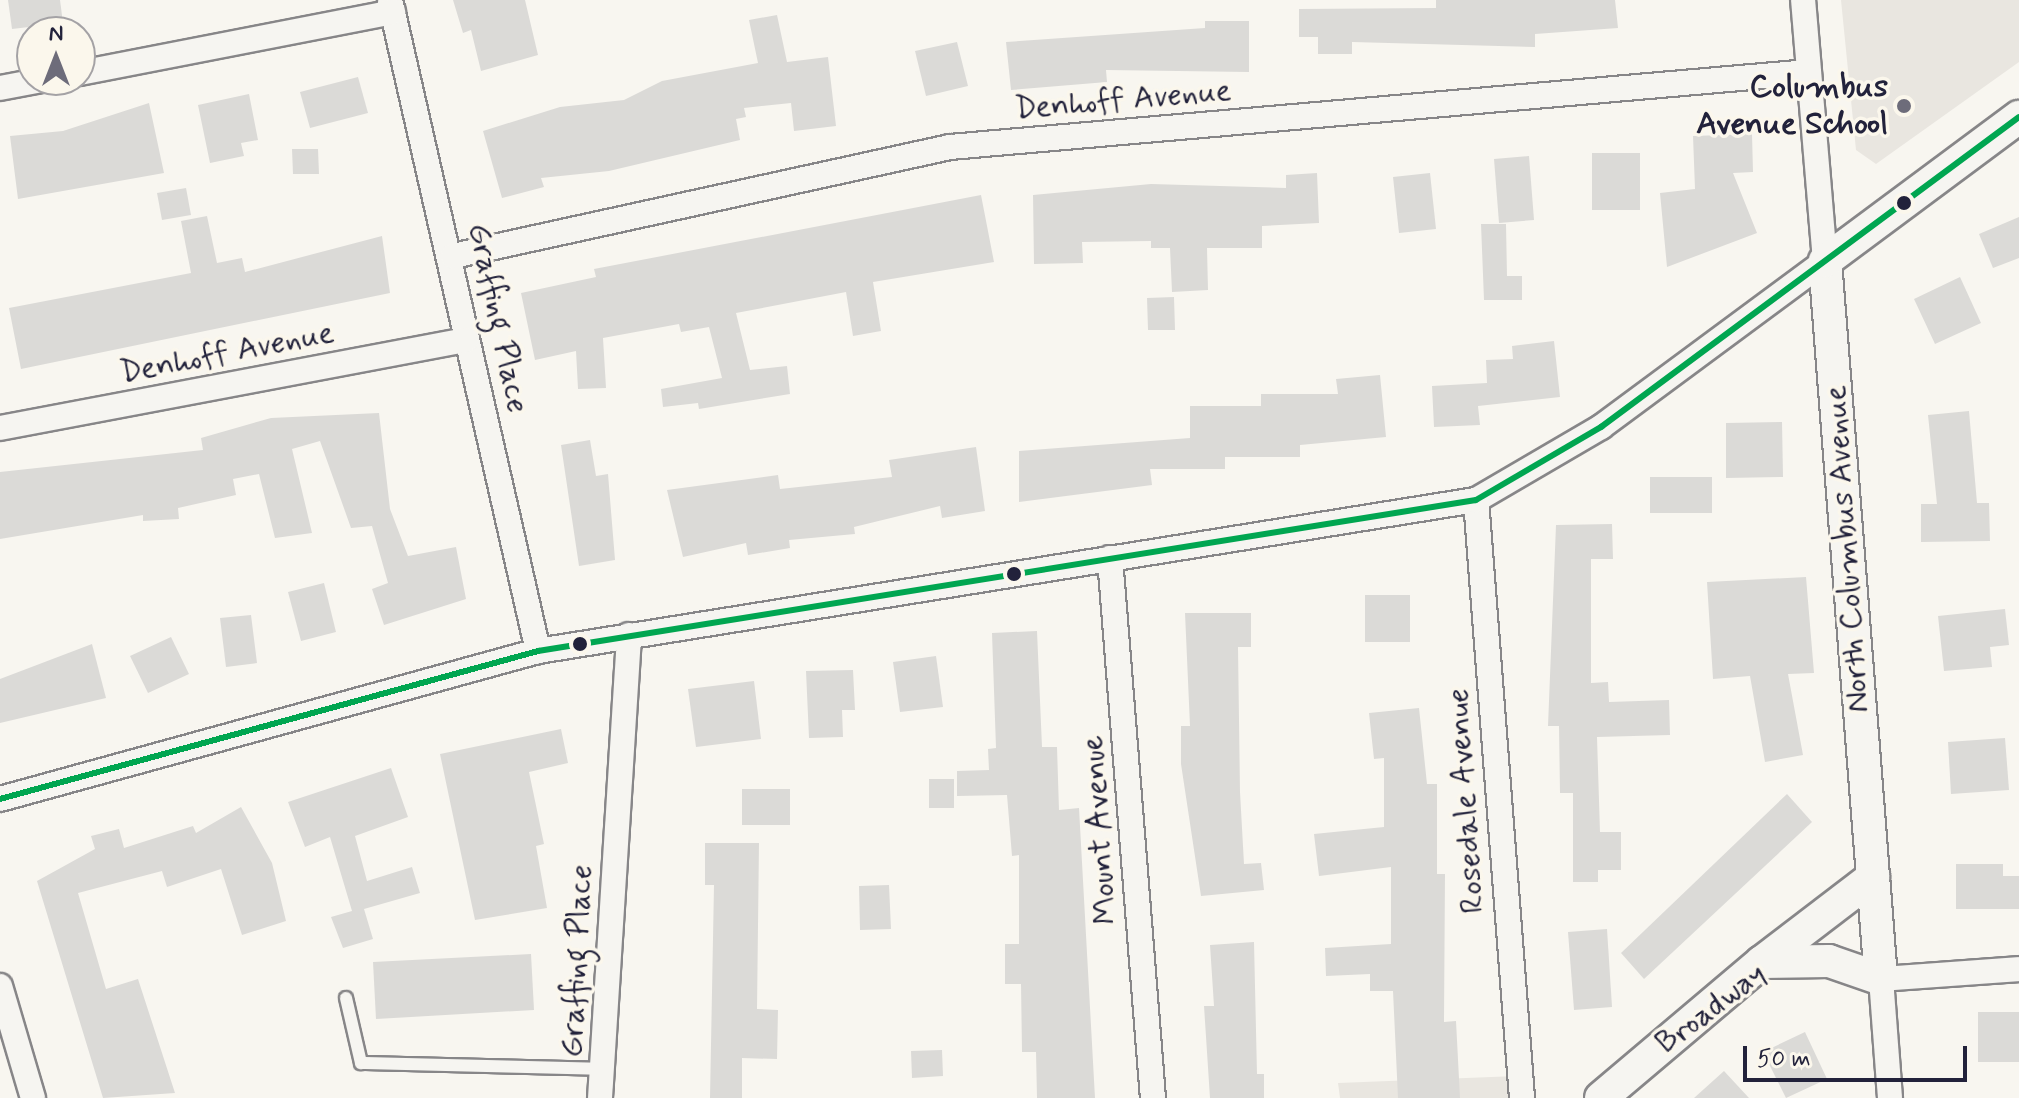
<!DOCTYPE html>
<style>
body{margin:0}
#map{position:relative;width:2019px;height:1098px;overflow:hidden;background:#f8f6f0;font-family:Mynerve,sans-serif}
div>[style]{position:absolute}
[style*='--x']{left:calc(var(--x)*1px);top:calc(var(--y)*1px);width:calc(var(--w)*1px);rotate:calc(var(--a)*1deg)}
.built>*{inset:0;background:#e9e6e0}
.building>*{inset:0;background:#dbdad7}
.roads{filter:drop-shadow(2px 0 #878688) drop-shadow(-2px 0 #878688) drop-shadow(0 2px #878688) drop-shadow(0 -2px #878688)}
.lane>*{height:12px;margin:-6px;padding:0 6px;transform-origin:6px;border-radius:6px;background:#f6f5f1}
.street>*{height:24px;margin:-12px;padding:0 12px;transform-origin:12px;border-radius:12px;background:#f6f5f1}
.secondary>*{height:32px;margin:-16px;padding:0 16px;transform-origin:16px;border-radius:16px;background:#f6f5f1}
.bus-1>*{height:6px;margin:-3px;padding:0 3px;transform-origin:3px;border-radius:3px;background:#00a651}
.dots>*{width:22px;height:22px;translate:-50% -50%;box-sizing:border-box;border:4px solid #fbf7ec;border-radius:50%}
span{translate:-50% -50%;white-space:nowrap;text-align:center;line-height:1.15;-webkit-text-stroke:7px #fbf7ec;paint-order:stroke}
.poi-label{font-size:32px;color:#22223b;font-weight:700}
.right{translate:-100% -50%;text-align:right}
.street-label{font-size:32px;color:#22223b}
.north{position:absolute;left:16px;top:16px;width:80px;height:80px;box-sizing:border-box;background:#fbf7ec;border:2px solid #a4a2a5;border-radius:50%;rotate:0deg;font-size:22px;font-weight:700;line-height:32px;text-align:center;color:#22223b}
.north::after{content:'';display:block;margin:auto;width:28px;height:36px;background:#6d6c7a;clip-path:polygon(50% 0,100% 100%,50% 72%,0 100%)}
.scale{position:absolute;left:1743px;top:1046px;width:224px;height:36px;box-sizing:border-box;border:4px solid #22223b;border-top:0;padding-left:10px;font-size:24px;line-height:28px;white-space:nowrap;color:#22223b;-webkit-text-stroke:6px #fbf7ec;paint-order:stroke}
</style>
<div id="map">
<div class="built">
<i style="clip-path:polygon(1841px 0,2019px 0,2019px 62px,1876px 164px,1856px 150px)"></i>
<i style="clip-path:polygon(1517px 1076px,1518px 1098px,1340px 1098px,1338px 1083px)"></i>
</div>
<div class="building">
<i style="clip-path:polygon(8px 0,60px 0,63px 23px,12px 29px)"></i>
<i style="clip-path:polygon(453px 0,525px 0,538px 55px,481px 71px,471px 30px,463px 33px)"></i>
<i style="clip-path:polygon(1436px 0,1615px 0,1618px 28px,1535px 34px,1535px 47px,1352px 42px,1352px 54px,1318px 54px,1318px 37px,1299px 37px,1299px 9px,1436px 8px)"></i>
<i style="clip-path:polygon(777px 15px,787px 62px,828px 57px,836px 126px,794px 131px,791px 103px,744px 108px,746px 117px,736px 119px,740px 140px,609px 171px,541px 178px,544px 187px,502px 198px,483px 131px,560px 107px,624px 100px,662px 81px,758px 63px,749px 20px)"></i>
<i style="clip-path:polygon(1205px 21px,1249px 21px,1249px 72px,1106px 70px,1107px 82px,1011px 90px,1006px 42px,1205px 28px)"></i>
<i style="clip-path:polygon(957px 42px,968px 86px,926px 96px,915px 51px)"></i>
<i style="clip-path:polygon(358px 77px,368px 113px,310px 128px,300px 92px)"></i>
<i style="clip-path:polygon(249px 94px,258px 140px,241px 143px,244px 156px,210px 163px,198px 105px)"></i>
<i style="clip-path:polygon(149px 103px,164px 173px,18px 199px,10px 136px,63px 131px)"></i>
<i style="clip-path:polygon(1752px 134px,1753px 172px,1733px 173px,1757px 233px,1667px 267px,1660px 193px,1695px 189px,1693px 136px)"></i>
<i style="clip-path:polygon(292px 149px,318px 149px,319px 174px,293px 174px)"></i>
<i style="clip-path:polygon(1592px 153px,1640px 153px,1640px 210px,1592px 210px)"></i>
<i style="clip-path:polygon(1529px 156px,1534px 220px,1499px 223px,1494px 159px)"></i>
<i style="clip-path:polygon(1317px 173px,1319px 223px,1262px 226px,1262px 248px,1207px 248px,1208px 290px,1172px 292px,1170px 248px,1151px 248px,1151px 241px,1082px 242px,1083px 263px,1034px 264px,1033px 195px,1151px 184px,1286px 188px,1286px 175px)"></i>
<i style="clip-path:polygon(1430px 173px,1436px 229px,1399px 233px,1393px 177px)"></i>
<i style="clip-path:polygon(186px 188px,191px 215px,162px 220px,157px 193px)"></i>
<i style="clip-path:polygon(981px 195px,994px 262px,873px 282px,881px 331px,853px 336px,846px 292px,736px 313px,750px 370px,787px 366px,790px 394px,699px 409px,698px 403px,663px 407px,661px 389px,722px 378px,709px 327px,681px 332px,679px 324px,603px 338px,606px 388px,578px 389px,576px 351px,535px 360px,521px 293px,596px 277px,594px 269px)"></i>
<i style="clip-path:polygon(207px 216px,217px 263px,242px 258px,245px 272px,382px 236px,390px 293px,21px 369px,9px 308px,191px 273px,181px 221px)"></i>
<i style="clip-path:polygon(2019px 217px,2019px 258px,1993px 268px,1979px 234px)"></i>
<i style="clip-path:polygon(1481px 224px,1506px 224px,1507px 276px,1522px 276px,1522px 300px,1484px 300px)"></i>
<i style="clip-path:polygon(1960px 277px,1981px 323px,1935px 344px,1914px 299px)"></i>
<i style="clip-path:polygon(1174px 297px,1175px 330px,1148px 330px,1147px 298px)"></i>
<i style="clip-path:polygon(1554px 341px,1560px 397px,1478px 406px,1480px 425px,1434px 427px,1432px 386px,1487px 383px,1486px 360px,1513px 359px,1512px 346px)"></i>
<i style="clip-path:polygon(1380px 375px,1386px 437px,1300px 445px,1300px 457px,1225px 457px,1225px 469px,1150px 469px,1152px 485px,1019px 502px,1019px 451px,1190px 438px,1190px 406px,1261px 406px,1261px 394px,1338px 394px,1336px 379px)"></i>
<i style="clip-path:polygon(1969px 411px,1977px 503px,1989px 503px,1990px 541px,1921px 542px,1921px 504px,1937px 504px,1928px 415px)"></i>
<i style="clip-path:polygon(379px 413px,390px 509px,408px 556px,456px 547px,466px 599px,384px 625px,372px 589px,388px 583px,372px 526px,351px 528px,320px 441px,292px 449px,312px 533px,275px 538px,259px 474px,233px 479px,236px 495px,178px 508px,179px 519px,143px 521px,143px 515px,0 539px,0 472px,203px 450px,201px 438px,271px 418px)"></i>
<i style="clip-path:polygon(1782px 422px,1783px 477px,1726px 478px,1726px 423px)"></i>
<i style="clip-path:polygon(590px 440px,596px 476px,608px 474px,615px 560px,579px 566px,561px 445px)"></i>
<i style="clip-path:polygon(976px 447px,985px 511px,942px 518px,940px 506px,854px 527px,855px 534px,789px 540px,790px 548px,748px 555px,746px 543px,683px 557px,667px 490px,778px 475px,780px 489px,892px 477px,889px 460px)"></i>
<i style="clip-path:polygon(1650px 477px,1712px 477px,1712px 513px,1650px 513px)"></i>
<i style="clip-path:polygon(1612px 524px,1613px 559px,1591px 559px,1591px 683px,1608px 682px,1609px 702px,1669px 700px,1670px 735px,1597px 737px,1600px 832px,1621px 832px,1621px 870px,1598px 870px,1598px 882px,1573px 882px,1573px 793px,1560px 793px,1559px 726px,1548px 726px,1556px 525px)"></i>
<i style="clip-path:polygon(1806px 577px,1814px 673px,1788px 674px,1803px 755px,1765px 762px,1750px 676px,1713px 679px,1707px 582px)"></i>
<i style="clip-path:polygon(324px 583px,336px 632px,301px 641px,288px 592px)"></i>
<i style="clip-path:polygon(1365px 595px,1410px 595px,1410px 642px,1365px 642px)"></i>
<i style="clip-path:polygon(2005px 609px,2009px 645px,1990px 647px,1992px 667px,1944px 671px,1938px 616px)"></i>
<i style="clip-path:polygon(1185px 613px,1251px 613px,1251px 647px,1238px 647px,1240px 792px,1244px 864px,1261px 863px,1264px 890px,1201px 896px,1181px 764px,1181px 726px,1190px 726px)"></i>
<i style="clip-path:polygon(251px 615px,257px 663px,226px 667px,220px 618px)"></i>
<i style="clip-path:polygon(1037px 631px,1042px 747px,1057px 747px,1059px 810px,1079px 808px,1095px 1098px,1037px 1098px,1036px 1052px,1022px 1052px,1021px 984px,1005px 984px,1005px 944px,1019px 944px,1019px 855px,1012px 856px,1007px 795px,957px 796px,957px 771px,989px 770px,988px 749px,996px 748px,992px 633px)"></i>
<i style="clip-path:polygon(171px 637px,189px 674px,148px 693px,130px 656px)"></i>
<i style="clip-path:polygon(92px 644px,106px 698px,0 723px,0 679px)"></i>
<i style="clip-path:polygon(936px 656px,943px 707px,900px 712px,893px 662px)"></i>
<i style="clip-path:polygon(853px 670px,855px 710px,842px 710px,843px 737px,809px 738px,806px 671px)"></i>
<i style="clip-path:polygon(754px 681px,761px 739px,696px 747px,688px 689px)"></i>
<i style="clip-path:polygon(1419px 708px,1427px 784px,1437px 784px,1437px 874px,1445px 874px,1444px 1022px,1456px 1021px,1460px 1098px,1398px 1098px,1393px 991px,1370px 991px,1370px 974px,1326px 976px,1325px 948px,1391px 944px,1391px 867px,1319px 876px,1314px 834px,1384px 827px,1384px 758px,1374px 759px,1369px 713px)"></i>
<i style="clip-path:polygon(561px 729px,568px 763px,529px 772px,544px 844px,536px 846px,547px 908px,475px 920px,440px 754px)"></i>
<i style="clip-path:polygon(2005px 738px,2009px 790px,1951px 794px,1948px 742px)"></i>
<i style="clip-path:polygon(391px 768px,408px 817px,355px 836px,367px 881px,412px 867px,420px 893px,364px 909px,373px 939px,343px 948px,331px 917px,352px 911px,330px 837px,305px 847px,288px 802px)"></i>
<i style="clip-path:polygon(929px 779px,954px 779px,954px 808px,929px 808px)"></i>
<i style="clip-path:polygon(742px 789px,790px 789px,790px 825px,742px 825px)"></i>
<i style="clip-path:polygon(1787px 794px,1812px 822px,1644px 979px,1621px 953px)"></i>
<i style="clip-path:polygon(241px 807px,272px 863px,286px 921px,242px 935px,221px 869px,167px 887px,162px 871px,78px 893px,106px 989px,138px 979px,175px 1093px,103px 1098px,37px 881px,95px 849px,91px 836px,119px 829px,124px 848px,193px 826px,196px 833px)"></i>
<i style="clip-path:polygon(705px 843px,759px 843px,757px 1009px,778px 1010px,777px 1059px,742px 1058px,742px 1098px,710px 1098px,714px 885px,705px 885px)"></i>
<i style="clip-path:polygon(1956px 864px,2003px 864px,2003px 876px,2019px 876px,2019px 909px,1956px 909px)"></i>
<i style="clip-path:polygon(889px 885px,891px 929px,860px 930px,859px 886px)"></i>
<i style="clip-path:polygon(1607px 929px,1612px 1007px,1574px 1010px,1568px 932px)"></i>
<i style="clip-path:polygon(1254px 942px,1257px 1074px,1264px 1074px,1264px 1098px,1210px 1098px,1204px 1006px,1214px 1006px,1210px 945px)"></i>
<i style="clip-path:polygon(531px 954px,534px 1010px,376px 1019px,373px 962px)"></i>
<i style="clip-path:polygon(1978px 1012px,2019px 1012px,2019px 1062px,1978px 1062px)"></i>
<i style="clip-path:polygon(1805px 1032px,1827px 1079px,1786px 1098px,1763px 1052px)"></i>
<i style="clip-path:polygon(942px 1050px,943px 1076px,912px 1078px,911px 1051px)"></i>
<i style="clip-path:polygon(1724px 1071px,1749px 1098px,1694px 1098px)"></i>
</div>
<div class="roads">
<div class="lane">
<i style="--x:346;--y:998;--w:67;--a:77"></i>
<i style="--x:361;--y:1063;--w:241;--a:1.4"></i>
</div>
<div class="street">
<i style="--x:390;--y:0;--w:668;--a:77.19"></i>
<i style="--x:80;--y:73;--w:319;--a:-11"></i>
<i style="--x:0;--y:88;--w:43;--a:-10.8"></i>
<i style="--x:453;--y:256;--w:509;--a:-12.37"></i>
<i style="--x:950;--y:147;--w:862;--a:-4.99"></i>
<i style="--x:0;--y:428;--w:474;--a:-10.7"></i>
<i style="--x:1476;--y:500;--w:600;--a:85.6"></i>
<i style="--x:1110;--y:558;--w:542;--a:85.45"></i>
<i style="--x:0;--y:799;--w:558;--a:-15.38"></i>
<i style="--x:538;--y:651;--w:950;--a:-9.15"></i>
<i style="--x:1476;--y:500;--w:145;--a:-30.3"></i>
<i style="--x:1601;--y:427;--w:279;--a:-36.5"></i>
<i style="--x:1825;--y:261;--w:262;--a:-94.8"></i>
<i style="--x:0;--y:986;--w:117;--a:73.6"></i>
<i style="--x:600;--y:1098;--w:464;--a:-86.4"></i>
<i style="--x:1890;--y:1098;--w:119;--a:-94.3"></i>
<i style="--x:1881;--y:979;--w:138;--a:-4.1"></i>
</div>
<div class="secondary">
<i style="--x:1762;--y:962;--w:140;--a:-37.4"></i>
<i style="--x:1881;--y:979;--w:720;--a:-94.46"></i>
<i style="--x:1825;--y:261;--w:242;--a:-36.6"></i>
<i style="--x:1601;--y:1098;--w:211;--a:-40.2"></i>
<i style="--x:1762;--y:962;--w:67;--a:-0.9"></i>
<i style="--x:1829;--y:961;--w:55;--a:19.1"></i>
</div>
</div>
<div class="bus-1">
<i style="--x:0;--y:799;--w:558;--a:-15.38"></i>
<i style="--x:538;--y:651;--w:950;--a:-9.15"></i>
<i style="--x:1476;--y:500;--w:145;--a:-30.3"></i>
<i style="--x:1601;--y:427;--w:520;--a:-36.56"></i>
</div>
<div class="dots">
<i style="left:1904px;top:106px;background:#6d6c7a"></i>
<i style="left:1904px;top:203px;background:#22223b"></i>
<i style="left:1014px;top:574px;background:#22223b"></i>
<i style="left:580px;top:644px;background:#22223b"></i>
</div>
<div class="poi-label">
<span class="right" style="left:1888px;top:106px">Columbus<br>Avenue School</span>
</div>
<div class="street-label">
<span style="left:1123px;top:100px;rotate:-5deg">Denhoff Avenue</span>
<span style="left:498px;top:318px;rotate:78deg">Graffing Place</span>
<span style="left:227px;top:353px;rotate:-11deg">Denhoff Avenue</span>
<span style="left:1847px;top:549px;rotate:-94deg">North Columbus Avenue</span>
<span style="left:1466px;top:801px;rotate:-94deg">Rosedale Avenue</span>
<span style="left:1100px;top:830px;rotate:-94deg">Mount Avenue</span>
<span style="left:577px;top:961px;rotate:-87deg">Graffing Place</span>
<span style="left:1711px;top:1009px;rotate:-37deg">Broadway</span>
</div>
<div class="north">N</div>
<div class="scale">50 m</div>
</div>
